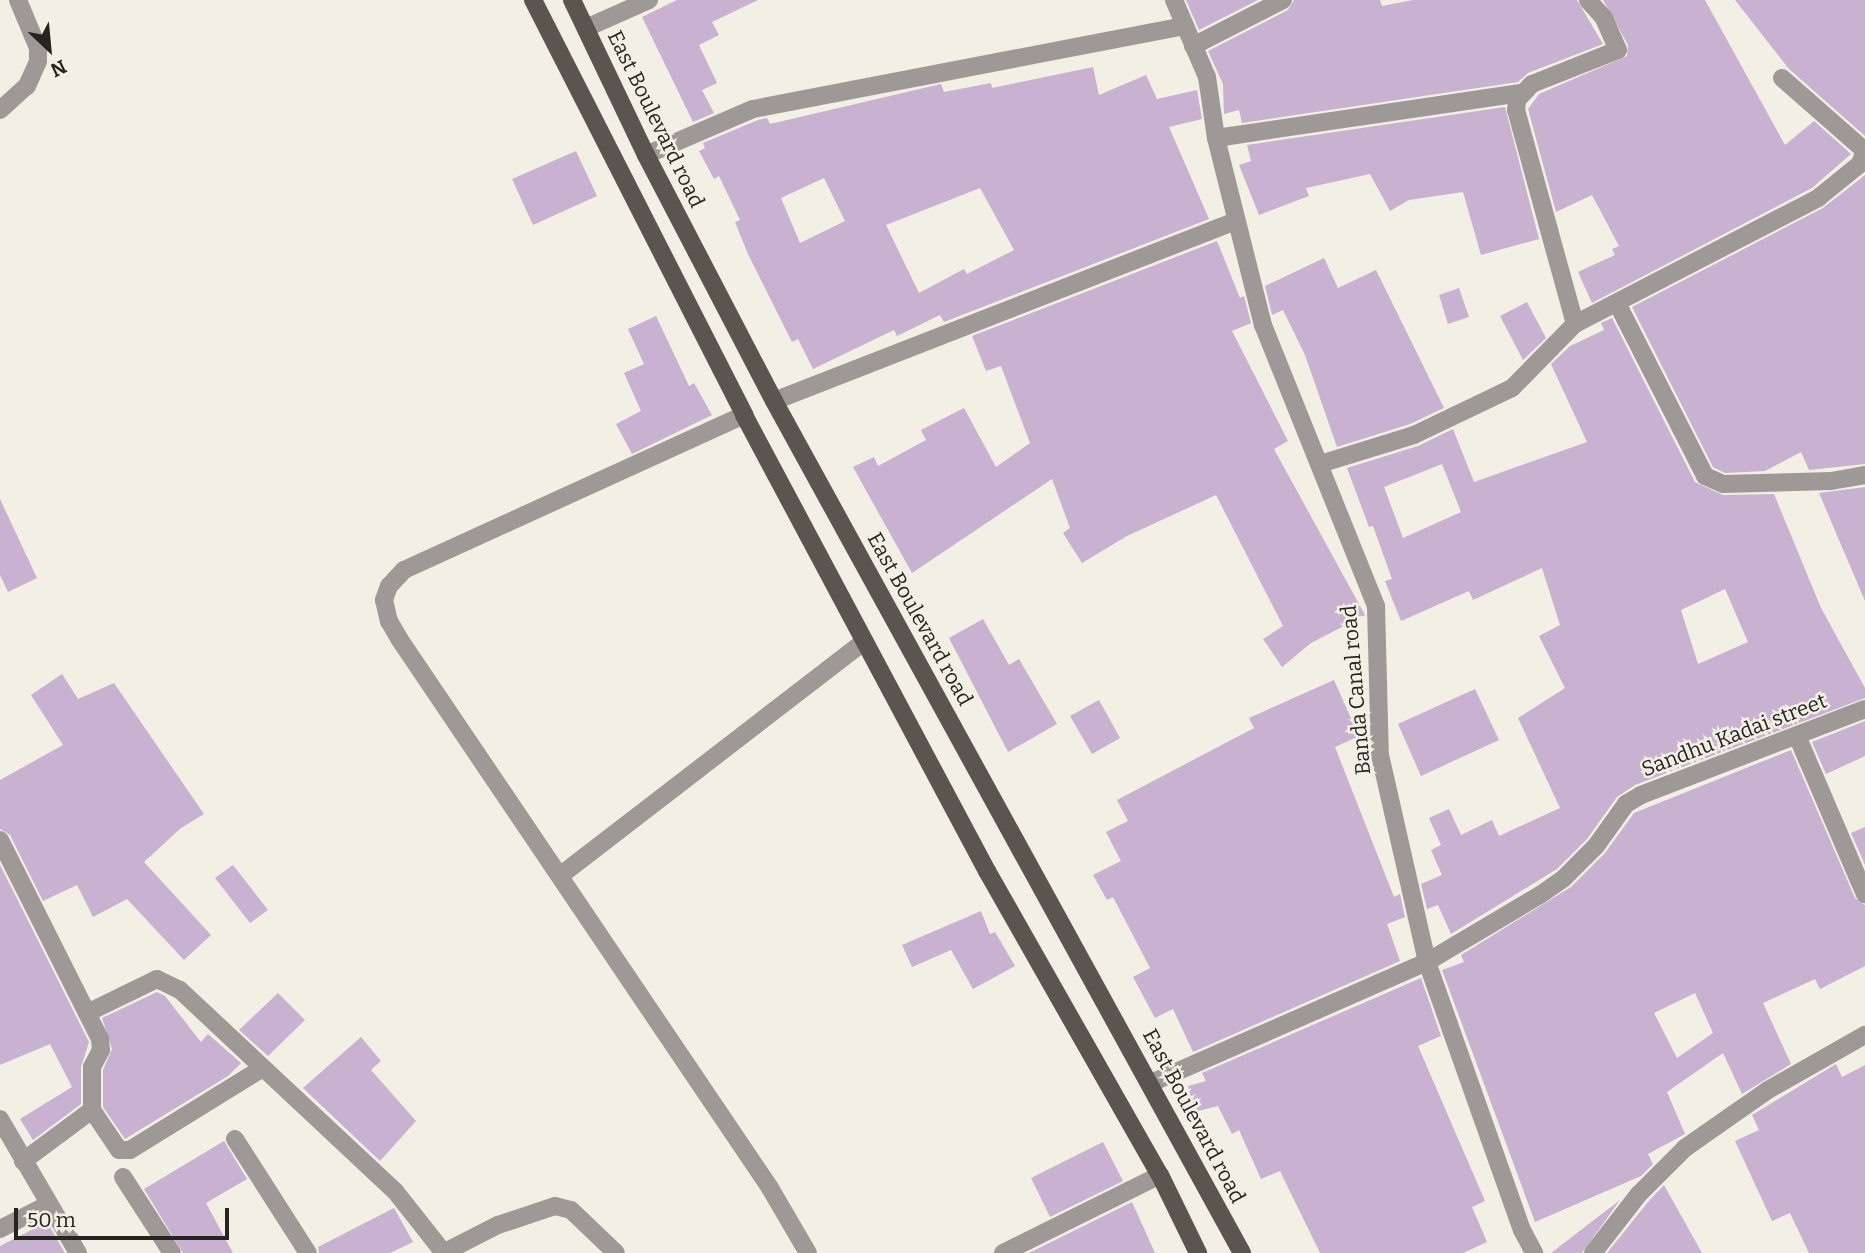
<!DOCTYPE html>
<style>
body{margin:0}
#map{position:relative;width:1865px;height:1253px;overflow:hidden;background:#f2f0e4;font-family:Bitter,serif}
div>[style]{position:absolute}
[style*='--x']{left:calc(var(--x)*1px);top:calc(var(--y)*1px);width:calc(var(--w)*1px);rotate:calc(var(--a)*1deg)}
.building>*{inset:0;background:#c8b1d1}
.minor>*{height:18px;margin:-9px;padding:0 9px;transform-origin:9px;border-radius:9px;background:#9e9997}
.major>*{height:18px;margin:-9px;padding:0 9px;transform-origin:9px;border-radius:9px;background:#5c544f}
span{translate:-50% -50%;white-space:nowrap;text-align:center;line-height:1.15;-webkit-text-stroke:5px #f2f0e4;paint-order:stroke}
.street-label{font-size:21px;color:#252420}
.north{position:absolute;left:14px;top:14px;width:70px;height:70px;-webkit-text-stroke:5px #f2f0e4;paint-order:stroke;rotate:154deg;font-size:19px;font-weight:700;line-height:28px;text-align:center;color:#252420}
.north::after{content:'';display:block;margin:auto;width:24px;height:32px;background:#252420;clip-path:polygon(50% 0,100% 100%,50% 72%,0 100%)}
.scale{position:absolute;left:14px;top:1208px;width:215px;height:32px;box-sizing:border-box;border:4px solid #252420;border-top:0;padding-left:9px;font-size:21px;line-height:24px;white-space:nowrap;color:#252420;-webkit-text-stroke:5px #f2f0e4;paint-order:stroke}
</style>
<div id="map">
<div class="building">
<i style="clip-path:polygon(677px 0,758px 0,712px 22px,719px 35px,699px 45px,717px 83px,702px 90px,714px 113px,693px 122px,642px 17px)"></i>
<i style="clip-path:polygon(1186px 0,1258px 0,1199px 30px)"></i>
<i style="clip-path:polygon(1294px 0,1380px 0,1382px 6px,1413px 0,1577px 0,1603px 44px,1528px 73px,1518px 82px,1242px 123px,1239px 110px,1224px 114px,1223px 84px,1208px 51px,1288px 10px)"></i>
<i style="clip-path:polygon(1603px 0,1705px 0,1785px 145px,1814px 121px,1851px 154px,1812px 188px,1592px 303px,1578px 272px,1615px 255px,1612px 249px,1619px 246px,1592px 195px,1556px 212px,1528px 109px,1539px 94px,1627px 56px,1628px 45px)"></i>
<i style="clip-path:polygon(1735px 0,1865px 0,1865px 136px,1789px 69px)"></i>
<i style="clip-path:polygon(evenodd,1093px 67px,1099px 95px,1146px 75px,1157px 99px,1197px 90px,1202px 119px,1169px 127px,1209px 219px,944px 322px,940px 315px,897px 336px,894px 330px,813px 369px,798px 339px,792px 342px,748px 254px,735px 222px,740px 220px,719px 176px,714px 179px,699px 151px,705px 148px,703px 143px,758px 120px,767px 118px,770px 124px,941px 84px,944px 92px,991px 83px,992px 88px,1093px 67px,824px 178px,845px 221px,800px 243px,781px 198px,824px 178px,1093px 67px,980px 188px,1014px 250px,967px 274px,964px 269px,919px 293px,886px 225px,980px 188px)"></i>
<i style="clip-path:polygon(1505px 107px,1539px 239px,1481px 255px,1463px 192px,1409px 200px,1390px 211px,1370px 174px,1306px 188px,1309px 196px,1259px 215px,1239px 165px,1251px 161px,1247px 145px)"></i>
<i style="clip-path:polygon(576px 151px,597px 196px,533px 225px,512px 179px)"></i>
<i style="clip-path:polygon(1865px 175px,1865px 464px,1809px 470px,1801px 452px,1765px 471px,1725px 473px,1713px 467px,1632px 307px,1823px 208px)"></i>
<i style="clip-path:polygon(1217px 241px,1240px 298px,1244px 296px,1251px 323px,1232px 331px,1288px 441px,1274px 449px,1365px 615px,1311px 643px,1282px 667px,1263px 639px,1283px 626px,1216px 495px,1127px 536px,1082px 563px,1063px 533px,1070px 528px,1052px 479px,912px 573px,853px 467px,874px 457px,878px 466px,926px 440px,921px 430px,964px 408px,996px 467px,1030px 443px,1001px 366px,986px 371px,972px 336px)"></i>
<i style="clip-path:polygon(1324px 258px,1338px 288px,1376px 270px,1444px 408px,1410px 424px,1337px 447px,1305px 355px,1283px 310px,1272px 315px,1265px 286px)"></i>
<i style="clip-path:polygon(1459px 288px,1469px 317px,1448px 324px,1439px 295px)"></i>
<i style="clip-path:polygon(1527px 302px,1546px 338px,1523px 360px,1500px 316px)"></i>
<i style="clip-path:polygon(656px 316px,689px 386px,694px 383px,712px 415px,632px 454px,616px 424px,641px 411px,624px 373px,644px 364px,628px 329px)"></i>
<i style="clip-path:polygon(evenodd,1612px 318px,1695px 482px,1723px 495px,1774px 494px,1821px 608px,1865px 688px,1865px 698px,1635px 785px,1617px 797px,1587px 839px,1557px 869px,1451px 934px,1438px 905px,1427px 909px,1421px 884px,1442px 875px,1431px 850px,1441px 845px,1429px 818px,1449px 809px,1461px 835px,1492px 820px,1499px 836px,1560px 808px,1518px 718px,1565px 688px,1539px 636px,1560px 625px,1542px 568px,1473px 600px,1469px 591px,1401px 621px,1385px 581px,1392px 579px,1373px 526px,1369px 527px,1347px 468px,1418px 446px,1453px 429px,1474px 482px,1587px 442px,1551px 364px,1570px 346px,1604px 330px,1601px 323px,1612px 318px,1442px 464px,1461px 512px,1403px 538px,1384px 487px,1442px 464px,1612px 318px,1725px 589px,1748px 642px,1698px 664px,1681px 610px,1725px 589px)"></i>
<i style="clip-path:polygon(1865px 487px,1865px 601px,1819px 493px)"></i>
<i style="clip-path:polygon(0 499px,37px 578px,8px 592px,0 575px)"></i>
<i style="clip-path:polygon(983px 619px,1009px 665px,1019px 659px,1057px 724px,1008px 752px,949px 638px)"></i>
<i style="clip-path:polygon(62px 674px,78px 699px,114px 683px,204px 814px,181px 828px,144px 862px,211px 935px,184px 960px,127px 899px,93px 917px,77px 885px,43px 901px,10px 835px,0 829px,0 780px,63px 745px,31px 695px)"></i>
<i style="clip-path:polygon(1334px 680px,1359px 736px,1335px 747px,1394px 897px,1400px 894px,1405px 917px,1387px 924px,1400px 961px,1193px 1052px,1173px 1009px,1155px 1018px,1133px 977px,1150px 968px,1113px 897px,1107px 900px,1093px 875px,1121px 861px,1106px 832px,1128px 821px,1117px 800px,1254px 728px,1249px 718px)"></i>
<i style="clip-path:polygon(1475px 689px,1499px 740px,1421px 776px,1398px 724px)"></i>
<i style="clip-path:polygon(1099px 700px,1120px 738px,1092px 754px,1070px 716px)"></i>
<i style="clip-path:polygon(1865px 721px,1865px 756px,1826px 774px,1812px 742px)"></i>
<i style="clip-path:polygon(evenodd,1791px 750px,1855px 898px,1865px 905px,1865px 966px,1820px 989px,1815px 979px,1763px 1003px,1791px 1064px,1742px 1094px,1723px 1053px,1667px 1092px,1685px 1134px,1648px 1154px,1653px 1164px,1641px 1176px,1535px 1222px,1442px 970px,1464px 962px,1461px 955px,1571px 887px,1605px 853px,1634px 813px,1791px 750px,1695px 993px,1713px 1033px,1677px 1058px,1654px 1013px,1695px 993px)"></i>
<i style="clip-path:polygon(1865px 827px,1865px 865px,1851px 833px)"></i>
<i style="clip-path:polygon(0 865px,89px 1042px,81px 1067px,81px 1104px,33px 1140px,20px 1119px,72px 1087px,50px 1044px,0 1065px)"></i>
<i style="clip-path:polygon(233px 865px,268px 910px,250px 923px,215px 878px)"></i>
<i style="clip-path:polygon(981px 911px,990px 934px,995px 932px,1015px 966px,973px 989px,951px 950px,912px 967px,902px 945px)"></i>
<i style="clip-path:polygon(1421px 978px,1441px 1036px,1418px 1046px,1485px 1201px,1472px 1207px,1487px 1242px,1463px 1253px,1320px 1253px,1280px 1171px,1261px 1179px,1239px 1130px,1232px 1134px,1218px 1106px,1194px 1112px,1188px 1086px,1206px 1081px,1202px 1073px)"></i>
<i style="clip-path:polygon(157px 992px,165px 996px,201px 1042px,208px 1034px,241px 1063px,228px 1076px,125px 1139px,103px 1107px,103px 1070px,112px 1049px,102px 1018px)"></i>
<i style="clip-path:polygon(278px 993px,305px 1020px,268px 1056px,239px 1030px)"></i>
<i style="clip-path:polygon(361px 1037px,381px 1061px,371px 1070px,416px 1121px,380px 1161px,303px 1088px)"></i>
<i style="clip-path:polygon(1836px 1064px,1842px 1077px,1865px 1065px,1865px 1253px,1809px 1253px,1790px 1213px,1772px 1221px,1735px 1141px,1759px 1130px,1752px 1115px)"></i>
<i style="clip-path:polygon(224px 1141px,247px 1179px,206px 1203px,233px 1253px,183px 1253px,144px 1189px)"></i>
<i style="clip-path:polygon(1103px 1142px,1123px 1181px,1050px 1217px,1031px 1178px)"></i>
<i style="clip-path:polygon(1664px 1185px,1702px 1253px,1607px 1253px,1648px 1202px)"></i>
<i style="clip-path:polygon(1620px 1200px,1582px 1253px,1551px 1253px)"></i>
<i style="clip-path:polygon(1132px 1202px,1155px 1253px,1029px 1253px)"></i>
<i style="clip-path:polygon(394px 1208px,413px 1242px,390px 1253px,319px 1253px,318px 1247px)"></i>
<i style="clip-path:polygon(47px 1222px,65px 1253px,0 1253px,0 1246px)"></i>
</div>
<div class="minor">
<i style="--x:1174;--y:0;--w:84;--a:66.8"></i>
<i style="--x:1207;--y:77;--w:62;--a:81.6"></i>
<i style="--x:1216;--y:138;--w:193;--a:75.9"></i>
<i style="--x:1263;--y:325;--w:303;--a:68.1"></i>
<i style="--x:1376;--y:606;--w:149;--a:88.5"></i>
<i style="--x:1380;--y:755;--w:212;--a:77.2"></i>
<i style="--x:1427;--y:962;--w:284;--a:70.5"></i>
<i style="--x:1522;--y:1230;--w:26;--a:62"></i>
<i style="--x:586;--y:28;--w:69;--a:-24"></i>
<i style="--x:1193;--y:46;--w:101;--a:-27.1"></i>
<i style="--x:1782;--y:78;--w:111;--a:41.3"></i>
<i style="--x:0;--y:110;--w:36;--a:-42"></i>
<i style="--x:27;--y:86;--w:27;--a:-66"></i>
<i style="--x:38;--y:61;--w:13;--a:-90"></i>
<i style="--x:38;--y:48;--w:52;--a:-112.6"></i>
<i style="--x:1216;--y:138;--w:308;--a:-8.4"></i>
<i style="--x:646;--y:155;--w:116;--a:-23.3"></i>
<i style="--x:753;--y:109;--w:440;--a:-10.9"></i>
<i style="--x:1617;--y:303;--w:194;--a:63"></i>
<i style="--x:1705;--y:476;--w:20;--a:24"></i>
<i style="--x:1723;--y:484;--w:108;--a:-1.6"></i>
<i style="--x:1831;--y:481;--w:35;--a:-10"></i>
<i style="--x:1575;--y:324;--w:222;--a:-105.4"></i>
<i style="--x:1516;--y:110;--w:10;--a:-84"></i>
<i style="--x:1517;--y:100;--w:22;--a:-47"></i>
<i style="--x:1532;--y:84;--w:92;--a:-21.6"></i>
<i style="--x:1618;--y:50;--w:35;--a:-114"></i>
<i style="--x:1604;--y:18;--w:24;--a:-132"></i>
<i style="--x:774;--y:401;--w:496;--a:-21.3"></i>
<i style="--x:744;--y:415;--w:374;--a:155.5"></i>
<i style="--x:404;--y:570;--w:22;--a:133"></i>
<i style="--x:389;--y:586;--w:15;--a:110"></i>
<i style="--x:384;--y:600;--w:22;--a:77"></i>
<i style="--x:389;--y:621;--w:22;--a:60"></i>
<i style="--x:400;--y:640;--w:661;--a:55.97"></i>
<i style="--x:770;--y:1188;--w:75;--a:59.7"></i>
<i style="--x:1320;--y:464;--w:98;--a:-17.1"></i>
<i style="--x:1414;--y:435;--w:109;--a:-25.6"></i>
<i style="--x:1512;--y:388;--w:90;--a:-45.5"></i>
<i style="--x:1575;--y:324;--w:274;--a:-27.4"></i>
<i style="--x:1818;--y:198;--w:54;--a:-39"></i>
<i style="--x:1860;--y:164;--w:15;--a:-70"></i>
<i style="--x:1798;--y:738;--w:170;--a:66.8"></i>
<i style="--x:0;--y:840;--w:223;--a:63.3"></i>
<i style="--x:100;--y:1039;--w:11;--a:85"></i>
<i style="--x:101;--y:1050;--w:19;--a:118"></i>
<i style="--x:92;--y:1067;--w:43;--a:90"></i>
<i style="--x:92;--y:1110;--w:86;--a:143.5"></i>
<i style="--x:561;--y:875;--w:382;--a:-37.6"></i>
<i style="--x:87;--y:1013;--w:78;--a:-25.9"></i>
<i style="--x:157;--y:979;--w:25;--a:26"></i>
<i style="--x:180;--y:990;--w:294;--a:43.1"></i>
<i style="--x:395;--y:1191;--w:79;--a:51.7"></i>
<i style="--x:1151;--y:1083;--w:301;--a:-23.7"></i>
<i style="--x:1427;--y:962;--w:131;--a:-30.7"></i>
<i style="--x:1540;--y:895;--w:29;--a:-35"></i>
<i style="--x:1564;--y:878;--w:45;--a:-45"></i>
<i style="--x:1596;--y:846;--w:52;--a:-54.5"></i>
<i style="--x:1626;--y:804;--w:17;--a:-31"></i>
<i style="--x:1641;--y:795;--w:240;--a:-21"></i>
<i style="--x:92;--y:1110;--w:48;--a:56"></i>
<i style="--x:119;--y:1150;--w:11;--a:0"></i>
<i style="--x:130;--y:1150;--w:156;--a:-31.7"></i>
<i style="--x:0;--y:1119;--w:155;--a:59.8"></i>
<i style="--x:235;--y:1139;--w:135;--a:57.4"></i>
<i style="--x:123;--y:1177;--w:90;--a:57.2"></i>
<i style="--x:0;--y:1229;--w:55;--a:-27"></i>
<i style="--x:443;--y:1253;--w:62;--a:-27"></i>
<i style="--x:498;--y:1225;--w:60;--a:-18.4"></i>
<i style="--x:555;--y:1206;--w:16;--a:14"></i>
<i style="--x:571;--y:1210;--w:62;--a:43.7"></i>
<i style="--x:1003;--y:1253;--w:175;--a:-26.4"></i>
<i style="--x:1593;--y:1253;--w:75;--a:-52.1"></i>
<i style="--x:1639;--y:1194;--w:65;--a:-45"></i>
<i style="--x:1685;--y:1148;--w:101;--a:-34.9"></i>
<i style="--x:1768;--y:1090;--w:112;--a:-29.6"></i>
</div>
<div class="major">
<i style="--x:533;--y:0;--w:466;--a:63"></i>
<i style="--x:744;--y:415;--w:517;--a:61.95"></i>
<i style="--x:987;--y:871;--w:350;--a:60.4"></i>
<i style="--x:1160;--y:1175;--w:87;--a:64"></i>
<i style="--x:572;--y:0;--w:172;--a:64.5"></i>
<i style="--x:646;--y:155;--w:277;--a:62.5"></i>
<i style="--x:774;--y:401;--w:972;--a:61.22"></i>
</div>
<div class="street-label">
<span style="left:656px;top:119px;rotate:64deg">East Boulevard road</span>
<span style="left:920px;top:619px;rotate:61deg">East Boulevard road</span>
<span style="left:1356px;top:690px;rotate:-95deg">Banda Canal road</span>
<span style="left:1734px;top:735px;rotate:-21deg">Sandhu Kadai street</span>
<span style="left:1194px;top:1116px;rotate:62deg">East Boulevard road</span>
</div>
<div class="north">N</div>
<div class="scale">50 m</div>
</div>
